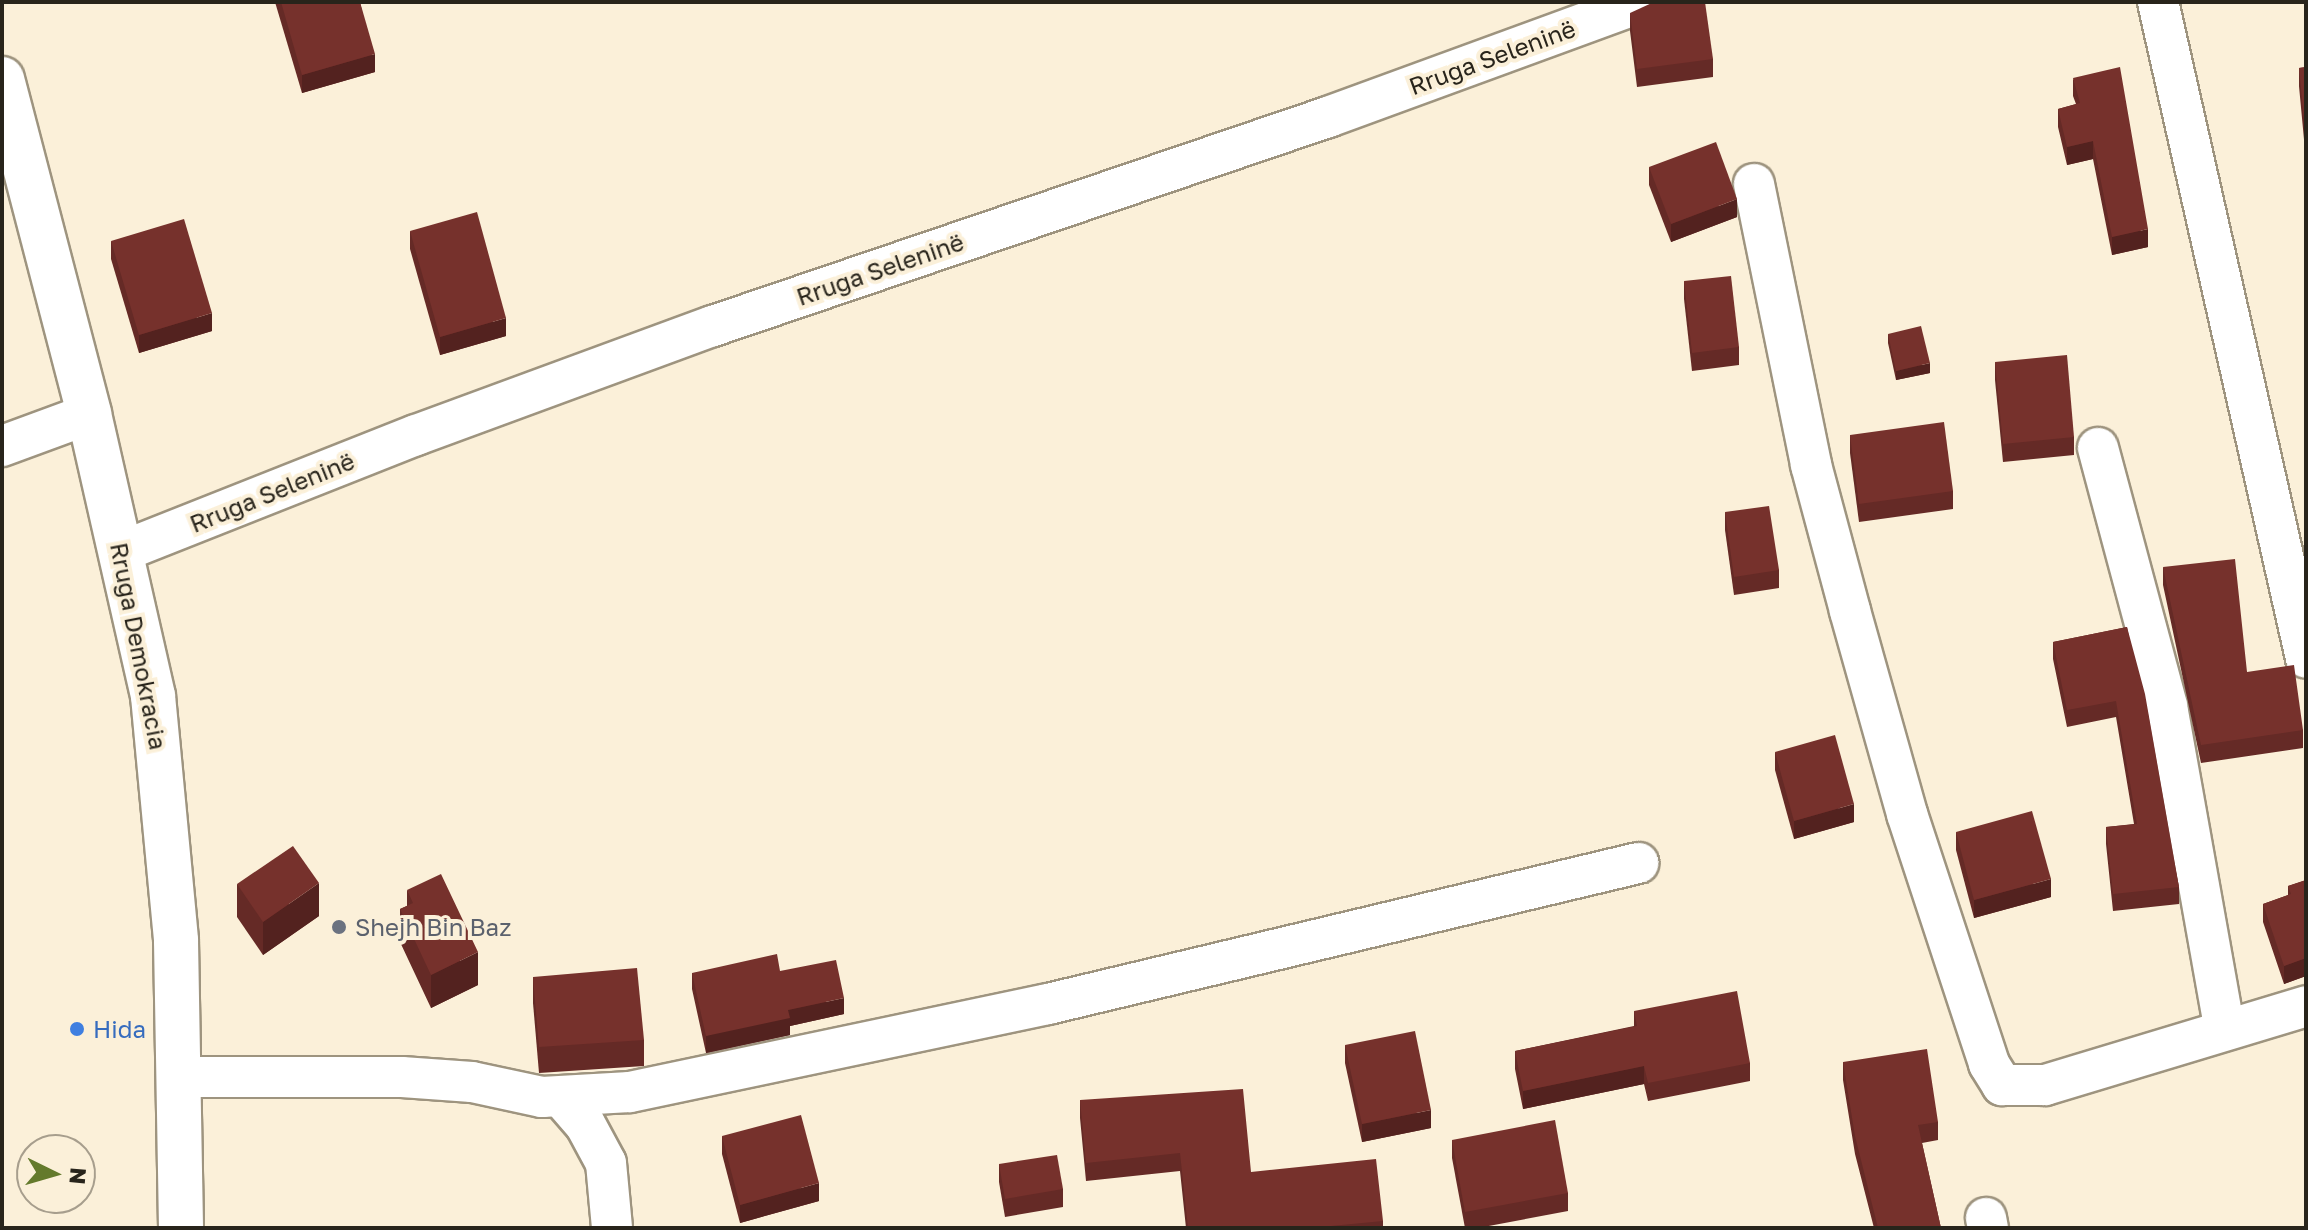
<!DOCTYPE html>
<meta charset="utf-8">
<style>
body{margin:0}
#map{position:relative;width:2308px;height:1230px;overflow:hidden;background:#fbf0d9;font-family:"Golos Text",sans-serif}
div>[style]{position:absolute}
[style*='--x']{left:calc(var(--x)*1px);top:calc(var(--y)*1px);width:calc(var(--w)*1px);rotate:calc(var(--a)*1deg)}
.roads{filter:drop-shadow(2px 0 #9e947f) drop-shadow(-2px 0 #9e947f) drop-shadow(0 2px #9e947f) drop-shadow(0 -2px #9e947f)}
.street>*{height:40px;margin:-20px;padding:0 20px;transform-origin:20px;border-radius:20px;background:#fff}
.secondary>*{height:44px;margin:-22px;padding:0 22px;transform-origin:22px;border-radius:22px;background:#fff}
.wall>*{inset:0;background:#652a26}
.shaded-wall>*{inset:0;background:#53221f}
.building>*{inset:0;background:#76312c}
.dots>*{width:22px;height:22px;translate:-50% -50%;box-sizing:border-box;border:4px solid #fbf0d9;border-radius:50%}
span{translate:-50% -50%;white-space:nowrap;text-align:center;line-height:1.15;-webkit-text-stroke:8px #fbf0d9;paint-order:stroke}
.street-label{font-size:24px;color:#28241b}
.worship-label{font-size:24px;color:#5b616d}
.left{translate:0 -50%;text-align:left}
.shop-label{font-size:24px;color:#366cbe}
.frame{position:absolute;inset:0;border:4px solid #28241b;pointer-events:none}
.north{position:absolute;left:16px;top:1134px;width:80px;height:80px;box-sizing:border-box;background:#fbf0d9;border:2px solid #a79e8d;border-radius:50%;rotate:95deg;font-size:22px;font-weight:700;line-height:32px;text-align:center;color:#28241b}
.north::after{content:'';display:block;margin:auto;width:28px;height:36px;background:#647a2c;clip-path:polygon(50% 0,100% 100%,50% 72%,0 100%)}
</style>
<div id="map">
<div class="roads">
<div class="street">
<i style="--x:2158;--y:2;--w:672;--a:77.29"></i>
<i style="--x:1754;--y:184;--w:287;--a:78.5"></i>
<i style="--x:1811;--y:465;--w:151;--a:75"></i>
<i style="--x:1850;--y:611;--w:211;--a:74.3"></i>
<i style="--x:1907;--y:814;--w:263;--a:71.8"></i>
<i style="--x:1989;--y:1064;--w:25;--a:58"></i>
<i style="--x:2002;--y:1085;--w:43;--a:0"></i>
<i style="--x:2045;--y:1085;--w:273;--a:-16.8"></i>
<i style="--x:2;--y:446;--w:93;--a:-20.2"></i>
<i style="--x:2098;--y:448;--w:267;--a:75"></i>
<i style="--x:2167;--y:706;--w:329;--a:79.9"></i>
<i style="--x:123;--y:551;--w:315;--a:-21.6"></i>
<i style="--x:416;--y:435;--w:316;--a:-20.2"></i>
<i style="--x:713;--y:326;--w:650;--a:-18.77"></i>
<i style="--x:1328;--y:117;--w:335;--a:-20.1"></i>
<i style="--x:179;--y:1077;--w:223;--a:0"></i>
<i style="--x:402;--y:1077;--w:70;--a:4.1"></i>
<i style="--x:472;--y:1082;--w:72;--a:12.1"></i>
<i style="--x:542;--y:1097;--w:88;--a:-3.3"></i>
<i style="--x:630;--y:1092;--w:427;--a:-11.9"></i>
<i style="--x:1048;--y:1004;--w:607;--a:-13.44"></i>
<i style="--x:562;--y:1098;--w:35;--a:49"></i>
<i style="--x:585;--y:1124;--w:44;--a:61.7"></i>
<i style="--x:606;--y:1163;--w:65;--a:84.7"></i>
<i style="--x:1986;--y:1218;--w:10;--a:79"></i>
</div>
<div class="secondary">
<i style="--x:2;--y:79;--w:346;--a:75.4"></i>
<i style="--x:89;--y:414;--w:289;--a:77.2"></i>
<i style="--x:153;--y:696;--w:246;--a:84.6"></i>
<i style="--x:176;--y:941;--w:287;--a:89"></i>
</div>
</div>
<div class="wall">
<i style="clip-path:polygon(275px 2px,360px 2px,375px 72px,302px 93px)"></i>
<i style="clip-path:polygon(1630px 13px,1713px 59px,1713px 77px,1637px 87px,1630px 31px)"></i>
<i style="clip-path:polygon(2306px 67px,2306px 161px,2299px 86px,2299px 68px)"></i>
<i style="clip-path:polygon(2073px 78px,2148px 247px,2112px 255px,2093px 159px,2067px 165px,2058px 127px,2058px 109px,2076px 104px,2073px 96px)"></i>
<i style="clip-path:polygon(1649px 167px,1737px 217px,1671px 242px,1649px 185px)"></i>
<i style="clip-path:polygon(410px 231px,506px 336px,440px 355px,410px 249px)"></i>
<i style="clip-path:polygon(111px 241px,212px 331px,139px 353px,111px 259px)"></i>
<i style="clip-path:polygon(1684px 281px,1739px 347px,1739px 365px,1692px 371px,1684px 299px)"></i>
<i style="clip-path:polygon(1888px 334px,1930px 373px,1896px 380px,1888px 343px)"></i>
<i style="clip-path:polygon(1995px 362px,2074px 437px,2074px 455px,2003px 462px,1995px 380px)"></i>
<i style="clip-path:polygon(1850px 435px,1953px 491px,1953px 509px,1859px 522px,1850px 453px)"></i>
<i style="clip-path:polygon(1725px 512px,1779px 570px,1779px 588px,1734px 595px,1725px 530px)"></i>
<i style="clip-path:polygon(2163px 567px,2247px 672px,2303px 730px,2303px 748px,2201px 763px,2163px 585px)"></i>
<i style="clip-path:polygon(2127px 627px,2179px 887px,2179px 904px,2113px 911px,2106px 844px,2106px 827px,2134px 824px,2116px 717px,2067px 727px,2053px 659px,2053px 642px)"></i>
<i style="clip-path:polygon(1775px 752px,1854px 822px,1794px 839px,1775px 770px)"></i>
<i style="clip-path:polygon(1956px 832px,2051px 897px,1974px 918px,1956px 850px)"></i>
<i style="clip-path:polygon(2306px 880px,2306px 976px,2284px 984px,2263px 922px,2263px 904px,2288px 895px,2288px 886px)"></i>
<i style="clip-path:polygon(237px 884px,319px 916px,263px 955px,237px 917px)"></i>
<i style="clip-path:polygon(407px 890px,478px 985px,431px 1008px,400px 942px,400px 909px,407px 906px)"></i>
<i style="clip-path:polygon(780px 971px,844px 1014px,790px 1026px,790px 1035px,706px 1053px,692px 989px,692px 973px)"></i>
<i style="clip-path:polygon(533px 977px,644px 1040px,644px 1066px,539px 1073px,533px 1003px)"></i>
<i style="clip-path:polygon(1634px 1011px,1750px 1063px,1750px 1081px,1648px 1101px,1644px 1084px,1523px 1109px,1515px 1069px,1515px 1051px,1634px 1026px)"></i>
<i style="clip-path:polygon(1345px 1045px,1431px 1128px,1362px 1142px,1345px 1063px)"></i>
<i style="clip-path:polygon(1843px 1062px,1938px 1122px,1938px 1140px,1922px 1143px,1941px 1228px,1874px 1228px,1855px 1154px,1843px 1080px)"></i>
<i style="clip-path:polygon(1080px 1100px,1251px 1172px,1383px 1221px,1383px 1228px,1186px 1228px,1180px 1171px,1086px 1181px,1080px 1118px)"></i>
<i style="clip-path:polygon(722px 1136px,819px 1201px,740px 1223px,722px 1154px)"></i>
<i style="clip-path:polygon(1452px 1140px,1568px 1193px,1568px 1211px,1478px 1228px,1465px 1228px,1452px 1158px)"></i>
<i style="clip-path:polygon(999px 1164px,1063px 1189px,1063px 1207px,1005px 1217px,999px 1182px)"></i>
</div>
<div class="shaded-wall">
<i style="clip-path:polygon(375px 54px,375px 72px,302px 93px,302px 75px)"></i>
<i style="clip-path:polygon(2093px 141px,2093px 159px,2067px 165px,2067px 147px)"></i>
<i style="clip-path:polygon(1737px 199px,1737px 217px,1671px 242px,1671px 224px)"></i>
<i style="clip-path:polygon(2148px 229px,2148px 247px,2112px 255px,2112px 237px)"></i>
<i style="clip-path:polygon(212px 313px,212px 331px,139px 353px,139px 335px)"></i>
<i style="clip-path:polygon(506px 318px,506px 336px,440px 355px,440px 337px)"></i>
<i style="clip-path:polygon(1930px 363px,1930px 373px,1896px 380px,1896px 371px)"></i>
<i style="clip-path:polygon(1854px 804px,1854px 822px,1794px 839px,1794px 821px)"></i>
<i style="clip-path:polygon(2051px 879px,2051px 897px,1974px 918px,1974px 900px)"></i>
<i style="clip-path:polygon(319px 883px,319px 916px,263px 955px,263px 922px)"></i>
<i style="clip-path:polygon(478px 952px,478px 985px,431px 1008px,431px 975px)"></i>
<i style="clip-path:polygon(2306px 958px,2306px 976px,2284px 984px,2284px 966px)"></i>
<i style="clip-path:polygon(844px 998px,844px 1014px,790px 1026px,790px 1035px,706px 1053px,706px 1036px,788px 1010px)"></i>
<i style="clip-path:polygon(1644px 1066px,1644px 1084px,1523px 1109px,1523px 1091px)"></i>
<i style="clip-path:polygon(1431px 1110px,1431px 1128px,1362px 1142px,1362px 1124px)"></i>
<i style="clip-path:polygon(819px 1183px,819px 1201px,740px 1223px,740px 1205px)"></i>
</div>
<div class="building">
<i style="clip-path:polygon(281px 2px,360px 2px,375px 54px,302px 75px)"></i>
<i style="clip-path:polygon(1654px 2px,1705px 2px,1713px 59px,1637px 69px,1630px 13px)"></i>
<i style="clip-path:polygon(2120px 67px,2148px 229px,2112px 237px,2093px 141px,2067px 147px,2058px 109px,2080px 103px,2073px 78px)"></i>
<i style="clip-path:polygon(2306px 67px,2306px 143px,2299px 68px)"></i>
<i style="clip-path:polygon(1716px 142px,1737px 199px,1671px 224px,1649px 167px)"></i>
<i style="clip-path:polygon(477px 212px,506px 318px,440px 337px,410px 231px)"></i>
<i style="clip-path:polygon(184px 219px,212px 313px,139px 335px,111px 241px)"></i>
<i style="clip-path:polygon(1731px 276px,1739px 347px,1692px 353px,1684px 281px)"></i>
<i style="clip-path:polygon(1921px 326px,1930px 363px,1896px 371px,1888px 334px)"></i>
<i style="clip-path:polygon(2067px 355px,2074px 437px,2003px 444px,1995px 362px)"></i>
<i style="clip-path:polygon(1944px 422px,1953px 491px,1859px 504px,1850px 435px)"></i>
<i style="clip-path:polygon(1769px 506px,1779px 570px,1734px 577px,1725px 512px)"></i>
<i style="clip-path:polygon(2235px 559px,2247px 672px,2294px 665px,2303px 730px,2201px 745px,2163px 567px)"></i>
<i style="clip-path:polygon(2127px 627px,2145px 694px,2179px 887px,2113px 894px,2106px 827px,2137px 824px,2116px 701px,2067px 710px,2053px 642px)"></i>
<i style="clip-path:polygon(1835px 735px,1854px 804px,1794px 821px,1775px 752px)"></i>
<i style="clip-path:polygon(2032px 811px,2051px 879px,1974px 900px,1956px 832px)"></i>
<i style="clip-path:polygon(293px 846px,319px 883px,263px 922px,237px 884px)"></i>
<i style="clip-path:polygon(441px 874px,478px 952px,431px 975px,400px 909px,413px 903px,407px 890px)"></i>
<i style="clip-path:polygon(2306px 880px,2306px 958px,2284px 966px,2263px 904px,2291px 894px,2288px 886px)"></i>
<i style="clip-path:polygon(777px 954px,780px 971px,836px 960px,844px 998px,788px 1010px,790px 1018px,706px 1036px,692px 973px)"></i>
<i style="clip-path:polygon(637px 968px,644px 1040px,539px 1047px,533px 977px)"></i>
<i style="clip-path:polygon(1737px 991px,1750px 1063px,1648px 1083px,1644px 1066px,1523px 1091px,1515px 1051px,1637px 1026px,1634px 1011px)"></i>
<i style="clip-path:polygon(1415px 1031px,1431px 1110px,1362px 1124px,1345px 1045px)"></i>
<i style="clip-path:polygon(1927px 1049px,1938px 1122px,1918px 1125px,1941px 1228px,1878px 1228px,1855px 1136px,1843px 1062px)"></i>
<i style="clip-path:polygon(1243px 1089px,1251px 1172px,1376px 1159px,1383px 1221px,1310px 1228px,1188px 1228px,1180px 1153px,1086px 1163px,1080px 1100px)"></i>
<i style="clip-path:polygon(801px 1115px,819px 1183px,740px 1205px,722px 1136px)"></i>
<i style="clip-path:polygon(1555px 1120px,1568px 1193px,1465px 1212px,1452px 1140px)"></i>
<i style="clip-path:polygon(1057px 1155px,1063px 1189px,1005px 1199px,999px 1164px)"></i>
</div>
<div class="dots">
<i style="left:339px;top:927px;background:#6b7280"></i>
<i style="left:77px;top:1029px;background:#3f7fe0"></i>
</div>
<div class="street-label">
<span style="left:1492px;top:57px;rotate:-20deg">Rruga Seleninë</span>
<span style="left:880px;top:269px;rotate:-19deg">Rruga Seleninë</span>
<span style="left:272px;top:492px;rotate:-22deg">Rruga Seleninë</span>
<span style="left:139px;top:646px;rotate:79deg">Rruga Demokracia</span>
</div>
<div class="worship-label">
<span class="left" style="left:355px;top:927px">Shejh Bin Baz</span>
</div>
<div class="shop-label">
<span class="left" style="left:93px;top:1029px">Hida</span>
</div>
<div class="frame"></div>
<div class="north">N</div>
</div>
